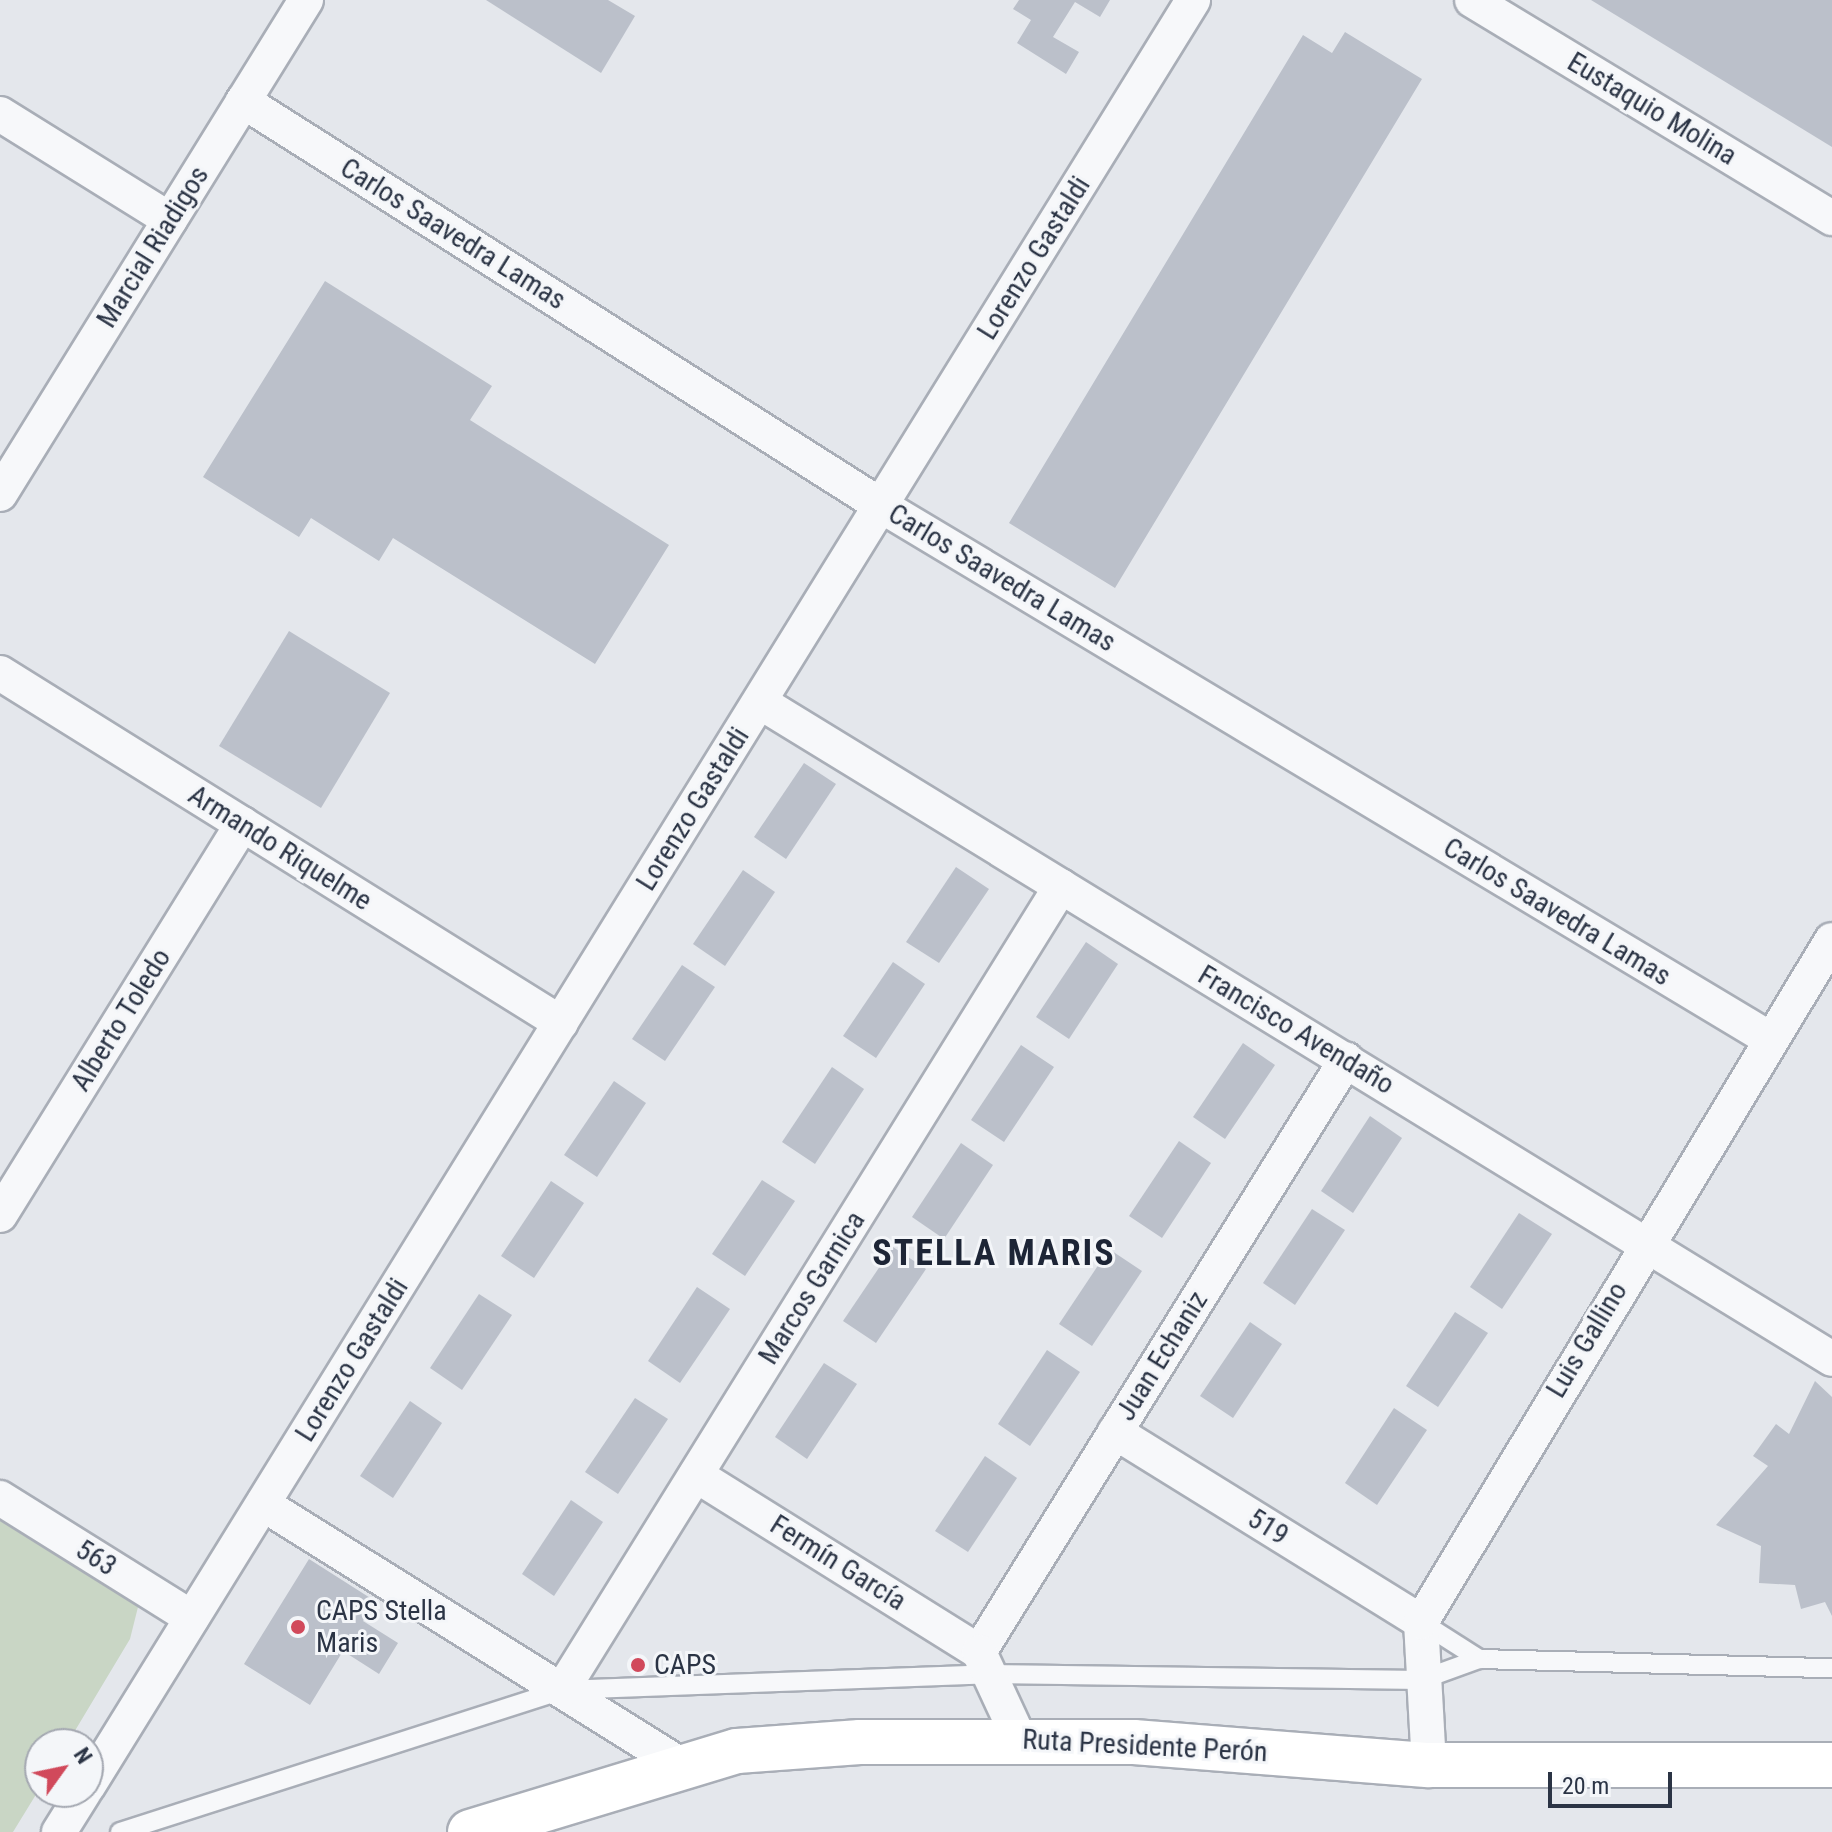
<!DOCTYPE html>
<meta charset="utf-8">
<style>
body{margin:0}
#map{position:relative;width:1832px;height:1832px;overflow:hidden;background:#e4e7ec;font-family:"Roboto Condensed",sans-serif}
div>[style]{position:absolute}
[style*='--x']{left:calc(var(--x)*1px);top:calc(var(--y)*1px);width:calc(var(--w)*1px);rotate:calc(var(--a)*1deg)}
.green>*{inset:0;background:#c9d6c5}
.building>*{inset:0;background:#bbc0ca}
.roads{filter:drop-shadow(2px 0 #a9aeb7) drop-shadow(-2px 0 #a9aeb7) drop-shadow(0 2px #a9aeb7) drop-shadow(0 -2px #a9aeb7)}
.service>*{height:18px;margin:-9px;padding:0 9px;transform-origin:9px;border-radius:9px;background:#f7f8fa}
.minor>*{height:34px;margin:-17px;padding:0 17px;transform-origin:17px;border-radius:17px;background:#f7f8fa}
.secondary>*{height:44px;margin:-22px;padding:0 22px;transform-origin:22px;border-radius:22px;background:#fff}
.dots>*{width:22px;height:22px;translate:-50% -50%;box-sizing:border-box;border:4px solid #f4f6f9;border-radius:50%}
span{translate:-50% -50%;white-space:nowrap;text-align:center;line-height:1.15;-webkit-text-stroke:6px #f4f6f9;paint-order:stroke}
.street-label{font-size:28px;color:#2b3445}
.poi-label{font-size:28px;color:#2b3445}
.left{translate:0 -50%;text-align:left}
.district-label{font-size:36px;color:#1d2536;font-weight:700;letter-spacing:2px}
.north{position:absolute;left:24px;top:1728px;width:80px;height:80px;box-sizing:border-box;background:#f4f6f9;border:2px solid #a4a8b1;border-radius:50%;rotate:57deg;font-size:22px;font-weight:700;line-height:32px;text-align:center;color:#2b3445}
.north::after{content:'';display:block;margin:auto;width:28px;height:36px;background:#d1495b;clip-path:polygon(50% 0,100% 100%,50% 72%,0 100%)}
.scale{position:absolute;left:1548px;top:1772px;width:124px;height:36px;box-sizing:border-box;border:4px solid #2b3445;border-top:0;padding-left:10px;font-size:24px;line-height:28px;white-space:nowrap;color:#2b3445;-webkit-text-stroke:6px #f4f6f9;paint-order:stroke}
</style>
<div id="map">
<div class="green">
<i style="clip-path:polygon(0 1512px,140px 1599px,130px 1639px,67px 1744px,40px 1744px,40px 1788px,13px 1832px,0 1832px)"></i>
</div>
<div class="building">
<i style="clip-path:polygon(486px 0,608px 0,635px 16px,601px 73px)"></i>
<i style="clip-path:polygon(1019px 0,1110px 0,1100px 17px,1075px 2px,1053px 37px,1079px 52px,1066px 74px,1017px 43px,1031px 20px,1013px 9px)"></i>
<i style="clip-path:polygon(1591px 0,1832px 0,1832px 147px)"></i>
<i style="clip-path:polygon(1345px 32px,1422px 79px,1115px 588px,1009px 523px,1303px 35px,1332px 53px)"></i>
<i style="clip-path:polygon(325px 281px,492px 386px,470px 420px,669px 545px,595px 664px,393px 538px,379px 561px,311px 518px,299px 537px,203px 477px)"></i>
<i style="clip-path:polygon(289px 631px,390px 693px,321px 808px,219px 746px)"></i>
<i style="clip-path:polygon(804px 763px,836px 784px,786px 859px,754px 837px)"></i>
<i style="clip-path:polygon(956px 867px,989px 889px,939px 963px,906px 942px)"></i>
<i style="clip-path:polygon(743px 870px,775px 892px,725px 966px,693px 944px)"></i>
<i style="clip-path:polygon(1086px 942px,1118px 964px,1069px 1039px,1036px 1017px)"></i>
<i style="clip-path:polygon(893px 962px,925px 984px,876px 1058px,843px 1036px)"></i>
<i style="clip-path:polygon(682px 965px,715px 987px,665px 1061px,632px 1039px)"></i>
<i style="clip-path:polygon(1243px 1043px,1275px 1065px,1225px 1139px,1193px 1117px)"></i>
<i style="clip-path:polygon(1021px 1045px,1054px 1067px,1004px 1142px,971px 1120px)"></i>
<i style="clip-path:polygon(832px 1067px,864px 1089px,815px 1164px,782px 1142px)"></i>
<i style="clip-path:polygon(614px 1081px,646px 1103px,597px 1177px,564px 1155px)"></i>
<i style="clip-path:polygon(1370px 1116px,1402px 1138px,1353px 1213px,1321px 1191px)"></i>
<i style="clip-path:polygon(1179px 1141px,1211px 1163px,1162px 1238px,1129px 1216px)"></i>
<i style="clip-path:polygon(961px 1143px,993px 1165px,944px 1239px,912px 1217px)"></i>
<i style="clip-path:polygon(762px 1180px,795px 1201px,745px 1276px,712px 1254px)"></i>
<i style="clip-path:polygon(551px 1181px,584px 1203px,534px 1278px,501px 1256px)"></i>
<i style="clip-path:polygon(1312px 1209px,1345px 1230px,1295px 1305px,1263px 1283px)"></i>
<i style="clip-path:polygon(1519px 1213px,1552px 1234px,1502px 1309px,1470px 1287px)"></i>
<i style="clip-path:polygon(893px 1247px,926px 1269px,876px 1343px,843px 1321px)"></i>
<i style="clip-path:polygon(1109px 1249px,1142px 1271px,1092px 1346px,1059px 1324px)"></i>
<i style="clip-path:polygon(697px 1287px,730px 1309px,680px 1383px,648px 1361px)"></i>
<i style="clip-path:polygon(479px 1294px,512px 1315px,462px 1390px,430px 1368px)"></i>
<i style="clip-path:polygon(1455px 1312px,1488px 1333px,1438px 1407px,1406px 1386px)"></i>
<i style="clip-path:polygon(1250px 1322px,1282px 1344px,1233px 1418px,1200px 1396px)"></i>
<i style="clip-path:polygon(1047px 1350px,1080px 1372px,1030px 1446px,998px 1424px)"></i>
<i style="clip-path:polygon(824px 1363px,857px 1384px,807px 1459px,775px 1437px)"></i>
<i style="clip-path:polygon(1815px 1381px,1832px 1397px,1832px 1616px,1825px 1602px,1801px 1609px,1795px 1585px,1759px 1583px,1761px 1546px,1716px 1525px,1768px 1466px,1753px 1456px,1776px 1424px,1789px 1434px)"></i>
<i style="clip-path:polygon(635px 1398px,668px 1419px,618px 1494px,585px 1472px)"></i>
<i style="clip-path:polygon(410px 1401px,442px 1423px,393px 1498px,360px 1476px)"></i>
<i style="clip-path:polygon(1394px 1408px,1427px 1430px,1377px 1505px,1345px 1483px)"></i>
<i style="clip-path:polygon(985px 1456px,1017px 1478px,968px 1552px,935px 1531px)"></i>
<i style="clip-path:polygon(571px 1500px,603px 1522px,554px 1596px,522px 1574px)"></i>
<i style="clip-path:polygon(309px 1559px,375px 1601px,363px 1621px,398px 1643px,379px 1674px,343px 1651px,310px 1705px,244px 1664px)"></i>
</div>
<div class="roads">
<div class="service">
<i style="--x:1421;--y:1622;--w:69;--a:32.5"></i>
<i style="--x:1479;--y:1659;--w:353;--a:1.5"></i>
<i style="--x:120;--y:1832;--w:464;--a:-17.8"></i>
<i style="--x:562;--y:1690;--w:427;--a:-2.1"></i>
<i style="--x:989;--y:1674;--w:432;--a:0.8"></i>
<i style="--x:1421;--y:1680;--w:62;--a:-19.9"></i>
</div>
<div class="minor">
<i style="--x:1472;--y:0;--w:421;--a:31.2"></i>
<i style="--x:243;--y:101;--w:754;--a:32.38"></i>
<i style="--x:880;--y:505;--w:1038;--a:30.96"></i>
<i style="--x:0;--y:114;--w:200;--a:31.9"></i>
<i style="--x:0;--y:494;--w:581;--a:-58.22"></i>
<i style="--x:0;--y:673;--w:661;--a:31.96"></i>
<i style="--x:760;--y:702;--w:1257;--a:31.5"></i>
<i style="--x:0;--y:1215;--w:460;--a:-58.2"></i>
<i style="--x:1115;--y:1432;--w:360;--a:31.8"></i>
<i style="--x:696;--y:1475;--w:334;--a:32"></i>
<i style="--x:0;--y:1498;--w:226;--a:32"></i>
<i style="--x:263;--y:1504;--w:495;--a:32"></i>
<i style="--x:979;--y:1652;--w:697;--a:-58.2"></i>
<i style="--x:979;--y:1652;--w:95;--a:65.1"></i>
<i style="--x:562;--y:1690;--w:946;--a:-58.17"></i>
<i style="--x:1429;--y:1765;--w:143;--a:-93.2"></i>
<i style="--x:1421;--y:1622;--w:796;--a:-58.93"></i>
<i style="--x:88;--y:1786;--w:2100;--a:-58.25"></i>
<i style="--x:59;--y:1832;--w:47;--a:-58"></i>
</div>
<div class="secondary">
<i style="--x:470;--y:1832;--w:279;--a:-16.9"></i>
<i style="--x:737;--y:1751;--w:123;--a:-4.2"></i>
<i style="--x:860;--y:1742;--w:274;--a:0"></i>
<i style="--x:1134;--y:1742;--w:296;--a:4.5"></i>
<i style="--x:1429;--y:1765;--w:403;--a:0"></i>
</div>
</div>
<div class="dots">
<i style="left:298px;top:1627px;background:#d1495b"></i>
<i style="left:638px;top:1665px;background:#d1495b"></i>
</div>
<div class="street-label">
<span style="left:1652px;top:109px;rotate:31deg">Eustaquio Molina</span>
<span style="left:453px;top:234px;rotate:32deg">Carlos Saavedra Lamas</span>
<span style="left:153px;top:247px;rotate:-58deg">Marcial Riadigos</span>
<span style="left:1034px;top:258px;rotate:-58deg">Lorenzo Gastaldi</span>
<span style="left:1002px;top:578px;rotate:31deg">Carlos Saavedra Lamas</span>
<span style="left:693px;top:809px;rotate:-58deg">Lorenzo Gastaldi</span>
<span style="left:280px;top:848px;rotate:32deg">Armando Riquelme</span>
<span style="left:1557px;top:912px;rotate:31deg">Carlos Saavedra Lamas</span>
<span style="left:121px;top:1020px;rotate:-58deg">Alberto Toledo</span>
<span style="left:1296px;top:1030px;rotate:31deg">Francisco Avendaño</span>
<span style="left:812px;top:1288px;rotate:-58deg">Marcos Garnica</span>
<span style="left:1587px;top:1340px;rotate:-59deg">Luis Gallino</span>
<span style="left:1162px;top:1356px;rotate:-58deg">Juan Echaniz</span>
<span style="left:352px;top:1360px;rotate:-58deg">Lorenzo Gastaldi</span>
<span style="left:1268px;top:1527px;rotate:32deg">519</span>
<span style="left:96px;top:1558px;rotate:32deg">563</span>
<span style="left:838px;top:1563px;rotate:32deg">Fermín García</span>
<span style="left:1145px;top:1746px;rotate:3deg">Ruta Presidente Perón</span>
</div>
<div class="poi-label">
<span class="left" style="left:316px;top:1627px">CAPS Stella<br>Maris</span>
<span class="left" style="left:654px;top:1665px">CAPS</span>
</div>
<div class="district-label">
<span style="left:994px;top:1254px">STELLA MARIS</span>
</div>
<div class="north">N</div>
<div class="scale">20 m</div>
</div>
